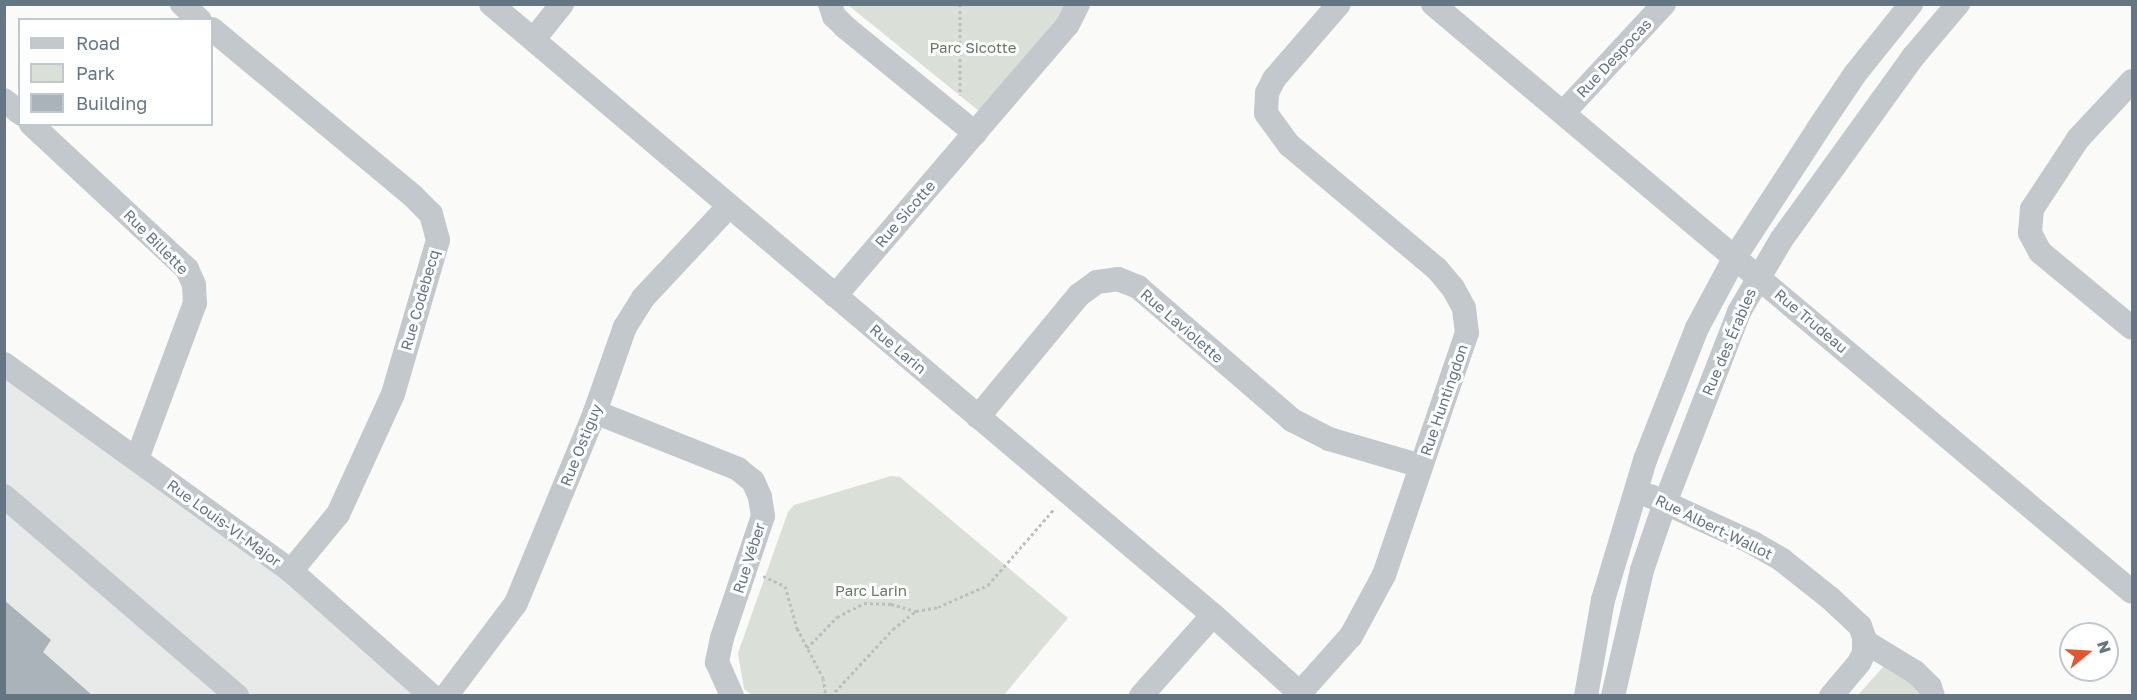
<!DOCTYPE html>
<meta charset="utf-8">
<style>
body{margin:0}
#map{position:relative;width:2137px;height:700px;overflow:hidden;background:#fafaf8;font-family:"Golos Text",sans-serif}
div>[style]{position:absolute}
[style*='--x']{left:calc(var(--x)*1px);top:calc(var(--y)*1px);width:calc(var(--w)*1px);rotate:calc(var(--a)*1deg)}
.built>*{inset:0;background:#e8e9e9}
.green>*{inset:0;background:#dadfd7}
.building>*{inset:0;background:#aab3b9}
.path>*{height:3px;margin-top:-1.5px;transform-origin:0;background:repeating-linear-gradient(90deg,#bbbfc2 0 3px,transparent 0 6px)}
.minor>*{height:24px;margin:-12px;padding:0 12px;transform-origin:12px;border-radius:12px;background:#c3c8cc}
span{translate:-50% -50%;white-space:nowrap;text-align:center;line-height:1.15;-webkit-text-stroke:6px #fff;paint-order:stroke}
.park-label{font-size:15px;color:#687a64}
.street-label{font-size:15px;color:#657683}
.frame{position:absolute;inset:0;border:6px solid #657683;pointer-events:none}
.legend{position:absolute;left:18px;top:18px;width:195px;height:108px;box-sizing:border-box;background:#fff;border:2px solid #c1c8cd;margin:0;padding:8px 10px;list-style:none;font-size:18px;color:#657683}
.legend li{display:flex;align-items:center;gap:12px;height:30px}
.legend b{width:30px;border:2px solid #c1c8cd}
.north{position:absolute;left:2059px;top:622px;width:60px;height:60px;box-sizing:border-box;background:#fff;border:2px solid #c1c8cd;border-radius:50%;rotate:72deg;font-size:16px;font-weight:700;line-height:24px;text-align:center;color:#657683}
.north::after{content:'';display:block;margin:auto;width:21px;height:27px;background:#e4572e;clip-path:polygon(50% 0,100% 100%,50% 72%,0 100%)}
</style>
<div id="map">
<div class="built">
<i style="clip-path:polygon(4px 376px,287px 580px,419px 695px,5px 695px)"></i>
</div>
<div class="green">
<i style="clip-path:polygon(848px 5px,1068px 5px,979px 111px)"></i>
<i style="clip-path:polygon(891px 476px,900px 477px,1068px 618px,1004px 695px,752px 695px,744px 689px,738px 653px,788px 512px,794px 505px)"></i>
<i style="clip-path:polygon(1884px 666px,1892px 666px,1922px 696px,1857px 696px)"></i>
</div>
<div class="building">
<i style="clip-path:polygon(4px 600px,51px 640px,43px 652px,93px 696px,4px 696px)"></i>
</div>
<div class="path">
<i style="--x:960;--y:4;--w:91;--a:90"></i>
<i style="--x:763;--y:576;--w:24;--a:24"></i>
<i style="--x:785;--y:586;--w:44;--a:74.1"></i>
<i style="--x:797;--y:628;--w:56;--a:62.5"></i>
<i style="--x:823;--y:678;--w:18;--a:81"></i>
<i style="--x:807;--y:648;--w:43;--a:-45.9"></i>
<i style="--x:837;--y:617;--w:30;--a:-27"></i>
<i style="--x:864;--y:603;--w:27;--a:2"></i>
<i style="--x:891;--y:604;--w:26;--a:16"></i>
<i style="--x:831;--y:696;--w:91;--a:-47.2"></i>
<i style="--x:893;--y:629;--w:29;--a:-38"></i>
<i style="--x:916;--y:611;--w:22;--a:-10"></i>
<i style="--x:938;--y:607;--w:55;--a:-23.7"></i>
<i style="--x:988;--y:585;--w:102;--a:-49"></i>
</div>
<div class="minor">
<i style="--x:182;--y:4;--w:24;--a:42"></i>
<i style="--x:491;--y:4;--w:946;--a:40.24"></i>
<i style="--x:1213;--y:615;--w:121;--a:42"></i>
<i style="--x:830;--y:4;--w:13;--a:72"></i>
<i style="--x:834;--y:16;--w:16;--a:45"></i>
<i style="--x:845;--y:27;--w:168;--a:39.2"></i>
<i style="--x:1433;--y:4;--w:913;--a:40.07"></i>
<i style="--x:212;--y:29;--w:261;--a:39.7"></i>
<i style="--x:413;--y:196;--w:25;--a:45"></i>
<i style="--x:431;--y:214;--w:27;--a:75"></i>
<i style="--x:438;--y:240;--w:160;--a:106.3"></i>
<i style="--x:393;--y:394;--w:132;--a:114.6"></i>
<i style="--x:338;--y:514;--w:74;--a:129.5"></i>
<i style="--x:534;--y:39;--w:45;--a:-51.3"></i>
<i style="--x:2132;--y:81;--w:79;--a:133"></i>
<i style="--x:2078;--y:139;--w:84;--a:123.3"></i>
<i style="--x:2032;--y:209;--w:24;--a:95"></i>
<i style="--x:2030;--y:233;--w:21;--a:62"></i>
<i style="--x:2040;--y:252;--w:119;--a:39.6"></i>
<i style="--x:4;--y:100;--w:21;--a:39"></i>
<i style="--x:1564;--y:112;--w:147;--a:-47.2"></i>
<i style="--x:31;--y:124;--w:213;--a:42.9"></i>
<i style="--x:187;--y:269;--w:17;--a:66"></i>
<i style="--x:194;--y:285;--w:18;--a:87"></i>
<i style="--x:195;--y:303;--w:166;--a:110.4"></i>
<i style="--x:835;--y:296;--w:358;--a:-49.4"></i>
<i style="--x:1068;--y:24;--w:22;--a:-63"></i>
<i style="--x:4;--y:364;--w:354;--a:35.8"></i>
<i style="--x:291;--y:571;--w:188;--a:41.6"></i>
<i style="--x:595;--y:412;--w:154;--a:21.7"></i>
<i style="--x:738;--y:469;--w:19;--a:39"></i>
<i style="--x:753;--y:481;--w:17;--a:66"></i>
<i style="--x:760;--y:497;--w:19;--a:81"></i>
<i style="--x:763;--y:516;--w:129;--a:108.6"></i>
<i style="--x:722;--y:638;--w:25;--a:102"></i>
<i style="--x:717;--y:662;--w:37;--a:66"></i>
<i style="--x:978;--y:417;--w:158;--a:-50.4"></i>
<i style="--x:1079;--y:295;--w:22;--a:-36"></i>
<i style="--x:1097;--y:282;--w:21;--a:-8"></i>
<i style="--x:1118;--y:279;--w:22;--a:22"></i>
<i style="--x:1138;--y:287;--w:203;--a:40.8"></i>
<i style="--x:1292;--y:420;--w:42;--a:27.2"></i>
<i style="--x:1329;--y:439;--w:96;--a:16.4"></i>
<i style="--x:4;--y:496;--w:307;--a:40.6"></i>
<i style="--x:1650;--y:496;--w:113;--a:24.5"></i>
<i style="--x:1753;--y:543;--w:34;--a:30"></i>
<i style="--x:1782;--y:560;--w:61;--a:38.4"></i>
<i style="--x:1830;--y:598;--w:41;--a:43"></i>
<i style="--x:1860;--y:626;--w:12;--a:70"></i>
<i style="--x:1864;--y:637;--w:16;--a:90"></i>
<i style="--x:1864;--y:653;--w:11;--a:117"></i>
<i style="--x:1859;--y:663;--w:43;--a:130.3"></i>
<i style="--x:1864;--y:641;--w:60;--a:31.3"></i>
<i style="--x:1915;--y:672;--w:21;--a:45"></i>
<i style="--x:1930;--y:687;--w:9;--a:72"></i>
<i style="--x:1300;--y:693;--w:76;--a:-48.2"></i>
<i style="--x:1351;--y:636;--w:69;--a:-61.6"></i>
<i style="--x:1384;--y:575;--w:256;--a:-71.1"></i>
<i style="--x:1467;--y:333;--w:25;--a:-97"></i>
<i style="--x:1464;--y:308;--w:23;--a:-119"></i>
<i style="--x:1453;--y:288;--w:25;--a:-130"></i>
<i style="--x:1437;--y:269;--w:193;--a:-140"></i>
<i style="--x:1289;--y:145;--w:39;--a:-126"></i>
<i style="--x:1266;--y:113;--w:20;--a:-87"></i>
<i style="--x:1267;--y:93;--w:16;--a:-63"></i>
<i style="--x:1274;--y:79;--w:99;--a:-49.1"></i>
<i style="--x:446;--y:696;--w:116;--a:-53"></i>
<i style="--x:516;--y:603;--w:207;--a:-67.5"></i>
<i style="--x:595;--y:412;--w:90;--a:-70.6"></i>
<i style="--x:625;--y:327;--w:34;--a:-58"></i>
<i style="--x:643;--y:298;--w:126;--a:-46.9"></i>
<i style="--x:1141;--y:696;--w:108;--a:-48.4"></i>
<i style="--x:1586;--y:696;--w:97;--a:-80"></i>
<i style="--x:1603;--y:600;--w:146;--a:-73.3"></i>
<i style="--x:1645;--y:460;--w:142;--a:-68.5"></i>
<i style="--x:1697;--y:328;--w:81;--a:-61.8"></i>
<i style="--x:1735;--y:257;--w:153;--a:-57"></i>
<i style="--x:1818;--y:129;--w:66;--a:-56.1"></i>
<i style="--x:1855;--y:74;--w:90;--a:-51.3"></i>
<i style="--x:1613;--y:696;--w:129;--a:-77"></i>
<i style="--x:1642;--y:570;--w:71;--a:-71.1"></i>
<i style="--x:1665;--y:503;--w:205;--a:-68.8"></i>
<i style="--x:1739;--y:312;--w:83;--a:-59.7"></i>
<i style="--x:1781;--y:240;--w:226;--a:-54.2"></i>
<i style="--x:1913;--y:57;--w:70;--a:-49.7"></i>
</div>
<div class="park-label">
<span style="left:973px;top:48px">Parc Sicotte</span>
<span style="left:871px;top:591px">Parc Larin</span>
</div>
<div class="street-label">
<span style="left:1614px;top:58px;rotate:-47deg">Rue Despocas</span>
<span style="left:905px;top:214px;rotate:-49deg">Rue Sicotte</span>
<span style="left:156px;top:242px;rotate:45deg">Rue Billette</span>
<span style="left:420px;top:300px;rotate:-74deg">Rue Codebecq</span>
<span style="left:1811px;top:321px;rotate:40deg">Rue Trudeau</span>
<span style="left:1182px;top:326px;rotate:41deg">Rue Laviolette</span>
<span style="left:1729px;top:342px;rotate:-67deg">Rue des Érables</span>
<span style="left:898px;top:349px;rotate:40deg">Rue Larin</span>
<span style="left:1444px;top:400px;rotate:-71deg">Rue Huntingdon</span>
<span style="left:581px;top:445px;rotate:-68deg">Rue Ostiguy</span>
<span style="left:224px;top:523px;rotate:36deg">Rue Louis-VI-Major</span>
<span style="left:1714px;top:527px;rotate:26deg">Rue Albert-Wallot</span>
<span style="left:749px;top:558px;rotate:-72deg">Rue Véber</span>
</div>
<div class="frame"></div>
<ul class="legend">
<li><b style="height:8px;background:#c3c8cc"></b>Road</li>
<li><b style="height:16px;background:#dadfd7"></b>Park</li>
<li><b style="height:16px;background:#aab3b9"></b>Building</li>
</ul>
<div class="north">N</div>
</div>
